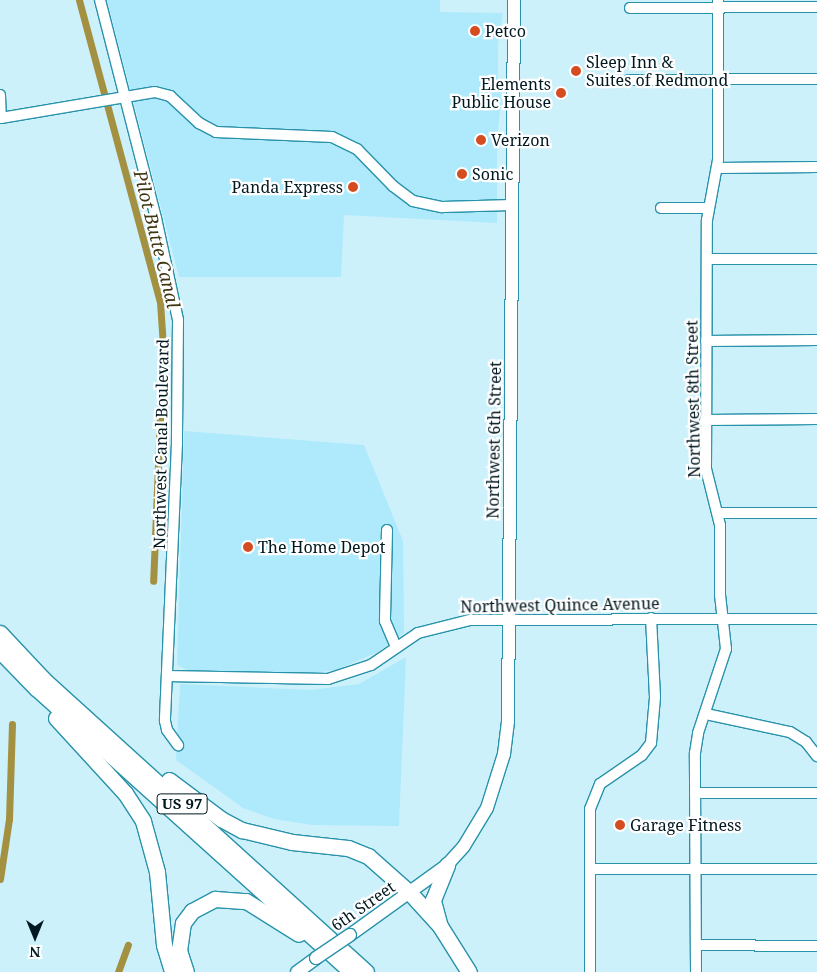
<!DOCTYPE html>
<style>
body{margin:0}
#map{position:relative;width:817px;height:972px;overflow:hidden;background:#cdf1fb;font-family:"Noto Serif",serif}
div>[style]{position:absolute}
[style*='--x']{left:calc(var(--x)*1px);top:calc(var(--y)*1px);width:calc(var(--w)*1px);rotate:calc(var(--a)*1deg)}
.built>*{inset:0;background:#aeeafb}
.canal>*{height:7px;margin:-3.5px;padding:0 3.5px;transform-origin:3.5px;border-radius:3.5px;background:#a39141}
.roads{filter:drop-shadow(1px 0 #2892aa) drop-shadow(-1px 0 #2892aa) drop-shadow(0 1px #2892aa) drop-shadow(0 -1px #2892aa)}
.minor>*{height:10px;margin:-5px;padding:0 5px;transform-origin:5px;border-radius:5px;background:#fff}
.major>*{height:12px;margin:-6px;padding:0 6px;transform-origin:6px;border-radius:6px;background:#fff}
.highway>*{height:15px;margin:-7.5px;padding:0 7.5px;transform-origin:7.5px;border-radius:7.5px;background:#fff}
.bridges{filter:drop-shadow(1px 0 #2892aa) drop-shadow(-1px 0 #2892aa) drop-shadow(0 1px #2892aa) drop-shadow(0 -1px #2892aa)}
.major-bridge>*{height:12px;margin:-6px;padding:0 6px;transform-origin:6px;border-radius:6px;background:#fff}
.dots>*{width:14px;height:14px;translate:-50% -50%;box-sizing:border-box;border:2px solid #fff;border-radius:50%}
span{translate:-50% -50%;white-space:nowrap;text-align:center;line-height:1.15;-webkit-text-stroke:4.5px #fff;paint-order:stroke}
.shield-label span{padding:1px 4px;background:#fff;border:1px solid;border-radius:4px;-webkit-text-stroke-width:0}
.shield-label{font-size:15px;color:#001820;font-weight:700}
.poi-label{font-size:16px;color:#001820}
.left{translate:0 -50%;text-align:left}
.right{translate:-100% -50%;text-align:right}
.street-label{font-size:16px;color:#001820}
.water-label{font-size:18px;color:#3d3512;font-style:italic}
.north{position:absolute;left:10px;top:912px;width:50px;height:50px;-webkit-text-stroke:4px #fff;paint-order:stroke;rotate:180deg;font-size:14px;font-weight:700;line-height:20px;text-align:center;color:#001820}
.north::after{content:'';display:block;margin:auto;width:18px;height:22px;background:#001820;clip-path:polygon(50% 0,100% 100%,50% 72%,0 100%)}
</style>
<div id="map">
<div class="built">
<i style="clip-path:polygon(107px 0,440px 0,440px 12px,503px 13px,498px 45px,498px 89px,502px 94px,497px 139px,497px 223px,344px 215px,341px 277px,179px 277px)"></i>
<i style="clip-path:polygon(184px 431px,364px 445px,403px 541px,404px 633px,376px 653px,336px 670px,312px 673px,187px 670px,177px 665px)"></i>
<i style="clip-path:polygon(406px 657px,399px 826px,312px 825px,274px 819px,243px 808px,176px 760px,180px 684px,310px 690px,359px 684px)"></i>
</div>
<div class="canal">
<i style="--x:79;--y:0;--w:313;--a:75"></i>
<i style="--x:160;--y:302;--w:44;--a:86.1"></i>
<i style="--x:163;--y:346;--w:235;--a:92.4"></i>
<i style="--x:0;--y:879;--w:61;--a:-81.5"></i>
<i style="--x:9;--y:819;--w:95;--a:-88.2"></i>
<i style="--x:118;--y:972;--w:29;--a:-70"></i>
</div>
<div class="roads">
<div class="minor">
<i style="--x:100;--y:0;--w:225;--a:75.6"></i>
<i style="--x:156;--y:218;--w:104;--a:77.8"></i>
<i style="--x:178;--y:320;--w:123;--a:90.5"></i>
<i style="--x:177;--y:443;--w:278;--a:92.5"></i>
<i style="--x:165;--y:721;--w:9;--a:77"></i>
<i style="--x:167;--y:730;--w:19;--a:54"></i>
<i style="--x:630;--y:8;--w:187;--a:-0.3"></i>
<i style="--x:629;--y:80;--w:188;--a:-0.3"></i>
<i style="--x:0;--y:95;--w:23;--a:88"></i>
<i style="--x:1;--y:118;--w:156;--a:-9.6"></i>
<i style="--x:155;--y:92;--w:16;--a:15"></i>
<i style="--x:170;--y:96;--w:40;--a:43"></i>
<i style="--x:199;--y:123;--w:19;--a:28"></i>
<i style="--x:216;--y:132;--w:116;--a:2.5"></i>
<i style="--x:332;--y:137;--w:28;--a:26"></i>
<i style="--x:357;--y:149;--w:52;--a:45.8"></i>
<i style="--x:393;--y:186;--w:25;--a:37"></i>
<i style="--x:413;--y:201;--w:30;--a:12"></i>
<i style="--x:442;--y:207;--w:70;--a:-1.6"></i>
<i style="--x:718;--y:168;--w:99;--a:-0.6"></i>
<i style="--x:661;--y:208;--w:46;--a:0"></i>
<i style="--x:707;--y:259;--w:110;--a:0"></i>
<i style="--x:706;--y:341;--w:111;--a:-0.5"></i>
<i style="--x:705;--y:420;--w:112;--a:-0.5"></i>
<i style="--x:718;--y:513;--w:99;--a:0"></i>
<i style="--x:387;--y:530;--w:91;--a:91.3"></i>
<i style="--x:385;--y:621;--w:28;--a:67"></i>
<i style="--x:167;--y:676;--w:161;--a:1.1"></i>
<i style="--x:328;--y:679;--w:45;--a:-18"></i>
<i style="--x:371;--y:665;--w:57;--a:-34.2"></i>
<i style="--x:418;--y:633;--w:54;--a:-14"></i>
<i style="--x:470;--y:620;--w:347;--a:-0.2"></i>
<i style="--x:706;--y:714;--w:86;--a:12.1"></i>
<i style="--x:790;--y:732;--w:19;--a:32"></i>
<i style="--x:806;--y:742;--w:18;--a:52"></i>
<i style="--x:695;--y:793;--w:122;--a:0"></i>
<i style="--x:590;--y:869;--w:227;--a:0"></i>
<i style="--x:697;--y:945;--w:120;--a:0.5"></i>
<i style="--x:590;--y:972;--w:163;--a:-90"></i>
<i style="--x:590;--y:809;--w:27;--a:-68"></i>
<i style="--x:600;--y:784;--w:51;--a:-34.6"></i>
<i style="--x:642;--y:755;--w:15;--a:-53"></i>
<i style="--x:651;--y:743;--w:46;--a:-85"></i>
<i style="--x:655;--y:697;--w:79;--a:-92.9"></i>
<i style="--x:696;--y:972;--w:219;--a:-90.3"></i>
<i style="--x:695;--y:753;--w:20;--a:-81"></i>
<i style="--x:698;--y:733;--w:89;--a:-71.6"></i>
<i style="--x:726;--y:649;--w:54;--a:-96.3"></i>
<i style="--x:720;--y:595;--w:70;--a:-90"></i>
<i style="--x:720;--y:525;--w:58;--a:-104"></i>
<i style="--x:706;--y:469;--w:249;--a:-89.8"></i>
<i style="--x:707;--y:220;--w:61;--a:-79.6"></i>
<i style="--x:718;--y:160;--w:160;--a:-90"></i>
</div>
<div class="major">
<i style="--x:350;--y:935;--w:120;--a:-35.8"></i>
<i style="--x:447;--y:865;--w:25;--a:-48"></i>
<i style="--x:464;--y:846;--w:44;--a:-58.8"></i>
<i style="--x:487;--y:808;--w:57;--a:-72.5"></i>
<i style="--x:504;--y:754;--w:33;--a:-83"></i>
<i style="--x:508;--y:721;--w:721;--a:-89.52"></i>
<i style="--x:297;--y:972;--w:24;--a:-36"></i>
</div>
<div class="highway">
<i style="--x:0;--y:633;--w:63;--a:46.9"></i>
<i style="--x:43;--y:679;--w:436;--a:42.2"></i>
<i style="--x:0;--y:651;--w:52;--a:45.8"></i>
<i style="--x:36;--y:688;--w:424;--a:42"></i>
<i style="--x:56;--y:718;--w:102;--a:47.4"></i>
<i style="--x:125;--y:793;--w:33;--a:57"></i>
<i style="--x:143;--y:821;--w:53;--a:74.6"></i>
<i style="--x:157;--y:872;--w:73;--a:84.5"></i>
<i style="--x:164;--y:945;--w:28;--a:73"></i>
<i style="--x:169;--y:780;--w:65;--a:36.9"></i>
<i style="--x:221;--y:819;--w:24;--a:28"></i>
<i style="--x:242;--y:830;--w:51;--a:13.5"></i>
<i style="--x:292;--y:842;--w:56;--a:6.1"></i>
<i style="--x:348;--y:848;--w:22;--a:22"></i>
<i style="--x:368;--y:856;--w:56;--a:41.4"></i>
<i style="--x:410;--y:893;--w:45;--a:47.7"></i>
<i style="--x:440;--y:926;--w:54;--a:57.8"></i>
<i style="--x:439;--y:923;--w:24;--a:-105"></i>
<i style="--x:433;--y:900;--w:38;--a:-68"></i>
<i style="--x:186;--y:972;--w:22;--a:-108"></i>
<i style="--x:179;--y:951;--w:28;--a:-82"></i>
<i style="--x:183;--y:923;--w:15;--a:-53"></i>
<i style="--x:192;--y:911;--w:26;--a:-28"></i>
<i style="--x:215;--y:899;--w:31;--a:4"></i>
<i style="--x:246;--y:901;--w:62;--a:31.9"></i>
</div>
</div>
<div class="bridges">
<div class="major-bridge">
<i style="--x:316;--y:958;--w:41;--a:-34.1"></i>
</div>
</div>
<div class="dots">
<i style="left:475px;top:31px;background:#d54c21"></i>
<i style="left:576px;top:71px;background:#d54c21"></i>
<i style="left:561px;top:93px;background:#d54c21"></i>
<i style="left:481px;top:140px;background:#d54c21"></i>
<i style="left:462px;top:174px;background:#d54c21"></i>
<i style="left:353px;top:187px;background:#d54c21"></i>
<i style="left:248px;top:547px;background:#d54c21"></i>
<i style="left:620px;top:825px;background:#d54c21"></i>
</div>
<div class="shield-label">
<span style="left:182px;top:804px">US 97</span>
</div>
<div class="poi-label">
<span class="left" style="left:485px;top:31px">Petco</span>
<span class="left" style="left:586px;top:71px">Sleep Inn &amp;<br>Suites of Redmond</span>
<span class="right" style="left:551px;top:93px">Elements<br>Public House</span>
<span class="left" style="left:491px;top:140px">Verizon</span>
<span class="left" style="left:472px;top:174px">Sonic</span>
<span class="right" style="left:343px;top:187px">Panda Express</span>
<span class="left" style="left:258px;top:547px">The Home Depot</span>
<span class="left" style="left:630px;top:825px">Garage Fitness</span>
</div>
<div class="street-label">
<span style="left:693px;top:399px;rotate:-91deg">Northwest 8th Street</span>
<span style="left:494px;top:440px;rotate:-89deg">Northwest 6th Street</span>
<span style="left:161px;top:444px;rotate:-89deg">Northwest Canal Boulevard</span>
<span style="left:560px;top:605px;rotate:-1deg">Northwest Quince Avenue</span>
<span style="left:363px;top:906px;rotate:-35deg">6th Street</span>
</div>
<div class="water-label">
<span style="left:157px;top:239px;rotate:76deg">Pilot Butte Canal</span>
</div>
<div class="north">N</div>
</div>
